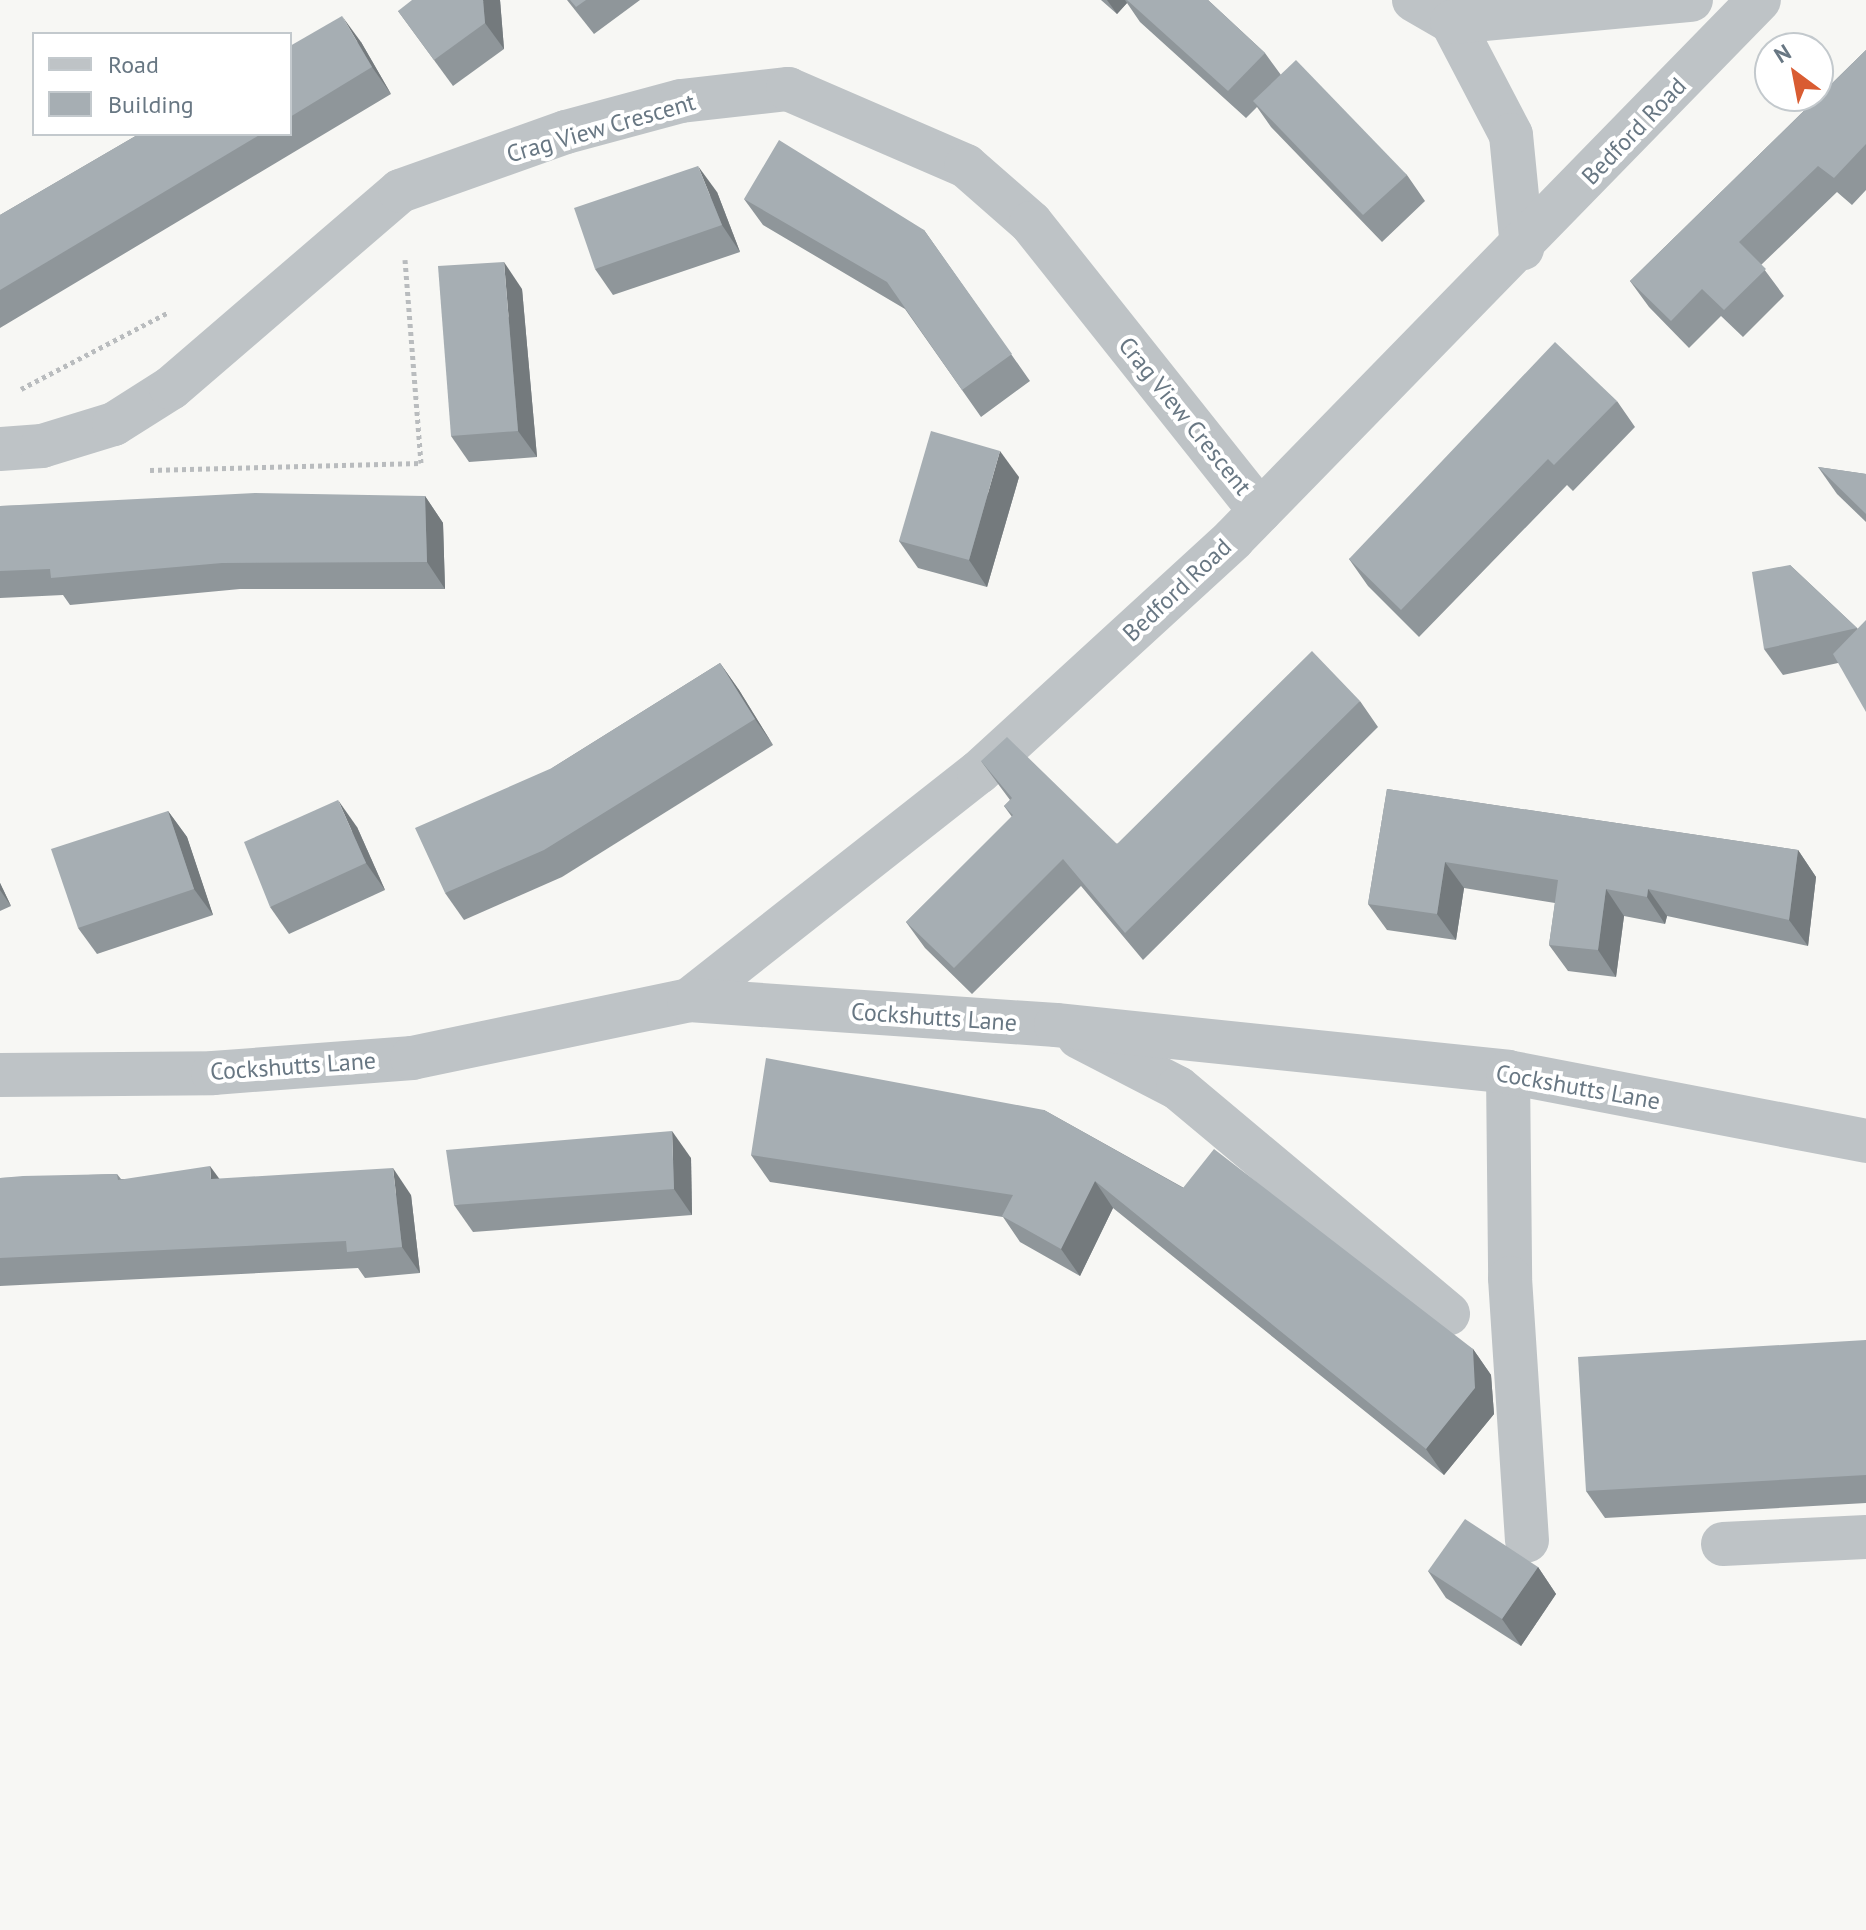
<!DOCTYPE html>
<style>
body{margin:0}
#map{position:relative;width:1866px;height:1930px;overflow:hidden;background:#f7f7f4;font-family:"PT Sans",sans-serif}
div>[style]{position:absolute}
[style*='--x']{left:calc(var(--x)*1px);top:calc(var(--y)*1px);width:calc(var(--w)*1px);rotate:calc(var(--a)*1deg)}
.path>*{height:5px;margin-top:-2.5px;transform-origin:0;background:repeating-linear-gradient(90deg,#b9bcbe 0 4px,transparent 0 8px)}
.minor>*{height:44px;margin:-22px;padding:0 22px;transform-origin:22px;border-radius:22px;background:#bec3c6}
.wall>*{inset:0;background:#8f969a}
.shaded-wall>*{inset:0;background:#747a7d}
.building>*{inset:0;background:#a6aeb3}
span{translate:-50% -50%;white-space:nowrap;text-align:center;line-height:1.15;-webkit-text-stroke:8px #fff;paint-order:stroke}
.street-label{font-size:24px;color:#687783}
.legend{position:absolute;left:32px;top:32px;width:260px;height:104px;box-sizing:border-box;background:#fff;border:2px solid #c3c9cd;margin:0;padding:10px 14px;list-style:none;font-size:24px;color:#687783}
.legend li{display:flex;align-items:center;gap:16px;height:40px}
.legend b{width:40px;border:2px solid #c3c9cd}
.north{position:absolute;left:1754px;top:32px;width:80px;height:80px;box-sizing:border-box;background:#fff;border:2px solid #c3c9cd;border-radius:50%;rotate:328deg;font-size:22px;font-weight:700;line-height:32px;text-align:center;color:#687783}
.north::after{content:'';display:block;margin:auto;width:28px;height:36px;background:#d95c32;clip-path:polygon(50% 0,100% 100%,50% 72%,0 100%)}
</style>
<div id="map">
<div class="path">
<i style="--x:21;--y:389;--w:167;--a:-27.5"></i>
<i style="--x:150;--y:470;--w:271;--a:-1.5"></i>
<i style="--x:421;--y:463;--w:204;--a:-94.5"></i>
</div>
<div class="minor">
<i style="--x:1414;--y:0;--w:44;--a:30.1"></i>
<i style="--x:1452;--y:22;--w:127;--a:62.4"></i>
<i style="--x:1511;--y:135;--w:114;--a:84.4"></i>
<i style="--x:1452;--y:22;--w:240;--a:-5.3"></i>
<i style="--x:0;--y:449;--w:42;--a:-4.1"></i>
<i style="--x:42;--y:446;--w:75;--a:-17"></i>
<i style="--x:114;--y:424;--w:67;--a:-32.3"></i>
<i style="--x:171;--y:388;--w:302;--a:-40.7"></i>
<i style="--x:400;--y:191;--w:176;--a:-19.6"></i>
<i style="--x:566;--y:132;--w:119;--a:-15.1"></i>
<i style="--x:681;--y:101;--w:108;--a:-6.4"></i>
<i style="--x:788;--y:89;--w:194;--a:23.4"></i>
<i style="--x:966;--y:166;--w:86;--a:41.2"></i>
<i style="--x:1031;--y:223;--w:368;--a:51.5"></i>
<i style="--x:689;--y:1000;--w:369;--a:-38.2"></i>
<i style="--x:979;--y:772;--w:345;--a:-42.5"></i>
<i style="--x:1233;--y:539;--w:753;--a:-45.7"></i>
<i style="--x:1079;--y:1037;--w:111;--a:27.3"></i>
<i style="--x:1178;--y:1088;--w:352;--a:39.9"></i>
<i style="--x:1508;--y:1072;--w:206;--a:89.4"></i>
<i style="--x:1510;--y:1278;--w:263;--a:86.3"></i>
<i style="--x:0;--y:1075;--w:213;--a:-0.5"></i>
<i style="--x:213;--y:1073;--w:200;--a:-4.3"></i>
<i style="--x:412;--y:1058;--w:283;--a:-11.8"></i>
<i style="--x:689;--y:1000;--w:368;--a:3.9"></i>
<i style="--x:1056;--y:1025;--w:454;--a:5.9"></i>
<i style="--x:1508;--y:1072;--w:365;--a:10.9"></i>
<i style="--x:1723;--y:1544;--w:143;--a:-2.8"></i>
</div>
<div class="wall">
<i style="clip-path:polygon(500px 0,504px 49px,453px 86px,398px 11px)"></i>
<i style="clip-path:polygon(567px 0,640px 0,594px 34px)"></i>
<i style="clip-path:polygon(1101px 0,1208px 0,1265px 53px,1281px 75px,1407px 175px,1425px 201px,1382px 242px,1271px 127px,1257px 107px,1246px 118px,1140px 22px,1127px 3px,1117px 14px)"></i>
<i style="clip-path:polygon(361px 42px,391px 94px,0 328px,0 215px,139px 134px,290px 134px,290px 46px)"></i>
<i style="clip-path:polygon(1866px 50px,1866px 190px,1852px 205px,1837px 192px,1761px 265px,1784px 296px,1743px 337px,1721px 316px,1689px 348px,1649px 307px,1630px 281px)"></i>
<i style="clip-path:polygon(717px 192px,740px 252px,613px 295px,595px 269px)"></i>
<i style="clip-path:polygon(744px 199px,924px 230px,1030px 381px,981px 417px,905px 309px,763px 225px)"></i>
<i style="clip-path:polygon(522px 289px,537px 457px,469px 462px,451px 436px)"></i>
<i style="clip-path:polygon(1617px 401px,1635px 427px,1573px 491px,1567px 485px,1419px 637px,1368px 586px,1349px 559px)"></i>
<i style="clip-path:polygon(1818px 467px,1866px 474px,1866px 522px,1837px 494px)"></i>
<i style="clip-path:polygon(1019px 477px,987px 587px,918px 568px,899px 541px)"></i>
<i style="clip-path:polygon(425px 496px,443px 523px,445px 589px,240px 589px,70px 605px,63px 595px,0 598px,0 506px)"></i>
<i style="clip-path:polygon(1790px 565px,1858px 629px,1838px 663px,1783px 675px,1764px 649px)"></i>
<i style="clip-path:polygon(720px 663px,739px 690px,773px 745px,562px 877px,464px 920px,445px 893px,552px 768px)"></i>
<i style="clip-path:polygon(1360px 701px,1378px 727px,1143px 960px,1081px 886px,972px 994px,925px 948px,906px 922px,1012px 817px,1004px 806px,1010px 800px,981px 761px,1117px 844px)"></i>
<i style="clip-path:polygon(1387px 789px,1798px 850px,1816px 877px,1808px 946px,1667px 916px,1665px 924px,1624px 916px,1616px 977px,1568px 971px,1549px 945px,1555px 903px,1464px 888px,1456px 940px,1387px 930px,1368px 904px)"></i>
<i style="clip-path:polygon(168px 811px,187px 837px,213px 915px,97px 954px,78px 928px)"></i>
<i style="clip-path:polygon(357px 827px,385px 890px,289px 934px,270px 907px)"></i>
<i style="clip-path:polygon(0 883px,11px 906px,0 911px)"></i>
<i style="clip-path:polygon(1044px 1110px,1473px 1349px,1491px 1375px,1494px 1414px,1444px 1475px,1113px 1208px,1080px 1276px,1020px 1242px,1003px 1217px,770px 1182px,751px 1155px)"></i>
<i style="clip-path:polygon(691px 1158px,692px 1215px,473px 1232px,454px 1205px)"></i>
<i style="clip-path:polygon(117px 1174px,121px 1179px,219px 1179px,411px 1195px,420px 1273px,365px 1278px,358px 1268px,0 1286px,0 1178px)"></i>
<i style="clip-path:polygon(1866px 1340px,1866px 1503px,1605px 1518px,1586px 1491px)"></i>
<i style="clip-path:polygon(1538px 1567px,1556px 1594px,1521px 1646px,1446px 1598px,1428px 1571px)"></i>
</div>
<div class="shaded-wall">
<i style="clip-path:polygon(483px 0,500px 0,504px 49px,485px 23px)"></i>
<i style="clip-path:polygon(1107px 0,1125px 0,1127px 3px,1117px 14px)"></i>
<i style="clip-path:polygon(342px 16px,361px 42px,391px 94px,372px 67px)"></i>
<i style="clip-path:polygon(698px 166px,717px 192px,740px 252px,722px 225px)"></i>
<i style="clip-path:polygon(504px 262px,522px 289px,537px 457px,518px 431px)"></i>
<i style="clip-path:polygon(1000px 451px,1019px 477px,987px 587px,969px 560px)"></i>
<i style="clip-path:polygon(425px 496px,443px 523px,445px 589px,427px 562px)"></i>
<i style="clip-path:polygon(720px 663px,739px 690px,773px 745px,755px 719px)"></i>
<i style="clip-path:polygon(338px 800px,357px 827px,385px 890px,366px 863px)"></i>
<i style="clip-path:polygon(168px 811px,187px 837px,213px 915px,194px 889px)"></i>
<i style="clip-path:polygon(1798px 850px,1816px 877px,1808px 946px,1789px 920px)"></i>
<i style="clip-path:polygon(1445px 862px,1464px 888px,1456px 940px,1437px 914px)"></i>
<i style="clip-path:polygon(0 883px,11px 906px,0 890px)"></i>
<i style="clip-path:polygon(1606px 889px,1624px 916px,1616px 977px,1598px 950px)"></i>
<i style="clip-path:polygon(1648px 889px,1667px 916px,1665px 924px,1647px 897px)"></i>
<i style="clip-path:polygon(672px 1131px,691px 1158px,692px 1215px,674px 1189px)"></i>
<i style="clip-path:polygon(210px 1166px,229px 1192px,211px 1179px)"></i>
<i style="clip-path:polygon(393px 1168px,411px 1195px,420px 1273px,402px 1247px)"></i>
<i style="clip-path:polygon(1095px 1181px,1113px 1208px,1080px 1276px,1061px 1249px)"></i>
<i style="clip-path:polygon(1473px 1349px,1491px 1375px,1494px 1414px,1444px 1475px,1426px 1449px)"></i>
<i style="clip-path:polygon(1538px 1567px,1556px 1594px,1521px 1646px,1502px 1619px)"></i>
</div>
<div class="building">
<i style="clip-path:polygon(412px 0,483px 0,485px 23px,434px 60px,398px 11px)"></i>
<i style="clip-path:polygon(570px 0,586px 0,576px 7px)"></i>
<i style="clip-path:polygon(1127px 0,1208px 0,1265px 53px,1228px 91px)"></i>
<i style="clip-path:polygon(342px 16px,372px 67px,290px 117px,290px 46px)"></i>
<i style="clip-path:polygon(1866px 50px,1866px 144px,1834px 178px,1818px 166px,1739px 242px,1766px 269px,1724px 310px,1702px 289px,1671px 321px,1630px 281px)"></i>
<i style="clip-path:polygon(1296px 60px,1407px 175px,1363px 215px,1253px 101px)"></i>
<i style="clip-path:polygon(139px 134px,261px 134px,0 290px,0 215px)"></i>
<i style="clip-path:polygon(779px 140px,924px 230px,1012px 354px,962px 390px,887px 282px,744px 199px)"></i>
<i style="clip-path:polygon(698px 166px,722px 225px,595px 269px,574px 208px)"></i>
<i style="clip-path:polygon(504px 262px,518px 431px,451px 436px,438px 266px)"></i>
<i style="clip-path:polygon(1555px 342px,1617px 401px,1554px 465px,1548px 459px,1401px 610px,1349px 559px)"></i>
<i style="clip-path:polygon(931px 431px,1000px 451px,969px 560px,899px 541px)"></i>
<i style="clip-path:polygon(1818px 467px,1866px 474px,1866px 514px)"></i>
<i style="clip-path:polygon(255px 493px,425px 496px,427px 562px,222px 563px,51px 578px,50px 569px,0 571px,0 506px)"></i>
<i style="clip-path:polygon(1790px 565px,1857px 628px,1764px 649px,1752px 572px)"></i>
<i style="clip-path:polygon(1866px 620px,1866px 712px,1833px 654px)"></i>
<i style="clip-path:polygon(1312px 651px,1360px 701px,1125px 933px,1063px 859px,954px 968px,906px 922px,1013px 815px,1004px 806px,1012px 798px,981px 761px,1007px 737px,1117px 844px)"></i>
<i style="clip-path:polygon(720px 663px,755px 719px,544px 850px,445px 893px,415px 828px,552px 768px)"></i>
<i style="clip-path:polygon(1387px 789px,1798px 850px,1789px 920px,1648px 889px,1647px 897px,1606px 889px,1598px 950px,1549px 945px,1558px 880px,1445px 862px,1437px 914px,1368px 904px)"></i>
<i style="clip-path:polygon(338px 800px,366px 863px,270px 907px,244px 842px)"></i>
<i style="clip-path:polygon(168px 811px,194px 889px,78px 928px,51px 849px)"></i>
<i style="clip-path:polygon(766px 1058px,1044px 1110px,1183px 1188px,1214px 1149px,1473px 1349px,1475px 1388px,1426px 1449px,1095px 1181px,1061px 1249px,1002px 1216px,1013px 1195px,751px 1155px)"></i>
<i style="clip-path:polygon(672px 1131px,674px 1189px,454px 1205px,446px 1150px)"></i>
<i style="clip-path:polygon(210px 1166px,211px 1179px,393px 1168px,402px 1247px,347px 1252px,346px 1241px,0 1258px,0 1178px,23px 1176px,117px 1174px,118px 1180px)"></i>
<i style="clip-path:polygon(1866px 1340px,1866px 1475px,1586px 1491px,1578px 1357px)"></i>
<i style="clip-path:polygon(1465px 1519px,1538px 1567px,1502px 1619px,1428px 1571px)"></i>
</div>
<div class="street-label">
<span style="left:601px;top:128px;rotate:-16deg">Crag View Crescent</span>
<span style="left:1634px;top:131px;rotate:-46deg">Bedford Road</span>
<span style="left:1185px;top:416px;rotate:51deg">Crag View Crescent</span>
<span style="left:1177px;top:590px;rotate:-43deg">Bedford Road</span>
<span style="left:934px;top:1017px;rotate:4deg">Cockshutts Lane</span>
<span style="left:293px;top:1066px;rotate:-4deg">Cockshutts Lane</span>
<span style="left:1578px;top:1087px;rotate:10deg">Cockshutts Lane</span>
</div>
<ul class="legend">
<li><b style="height:10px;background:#bec3c6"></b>Road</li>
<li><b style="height:22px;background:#a6aeb3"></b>Building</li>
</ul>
<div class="north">N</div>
</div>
